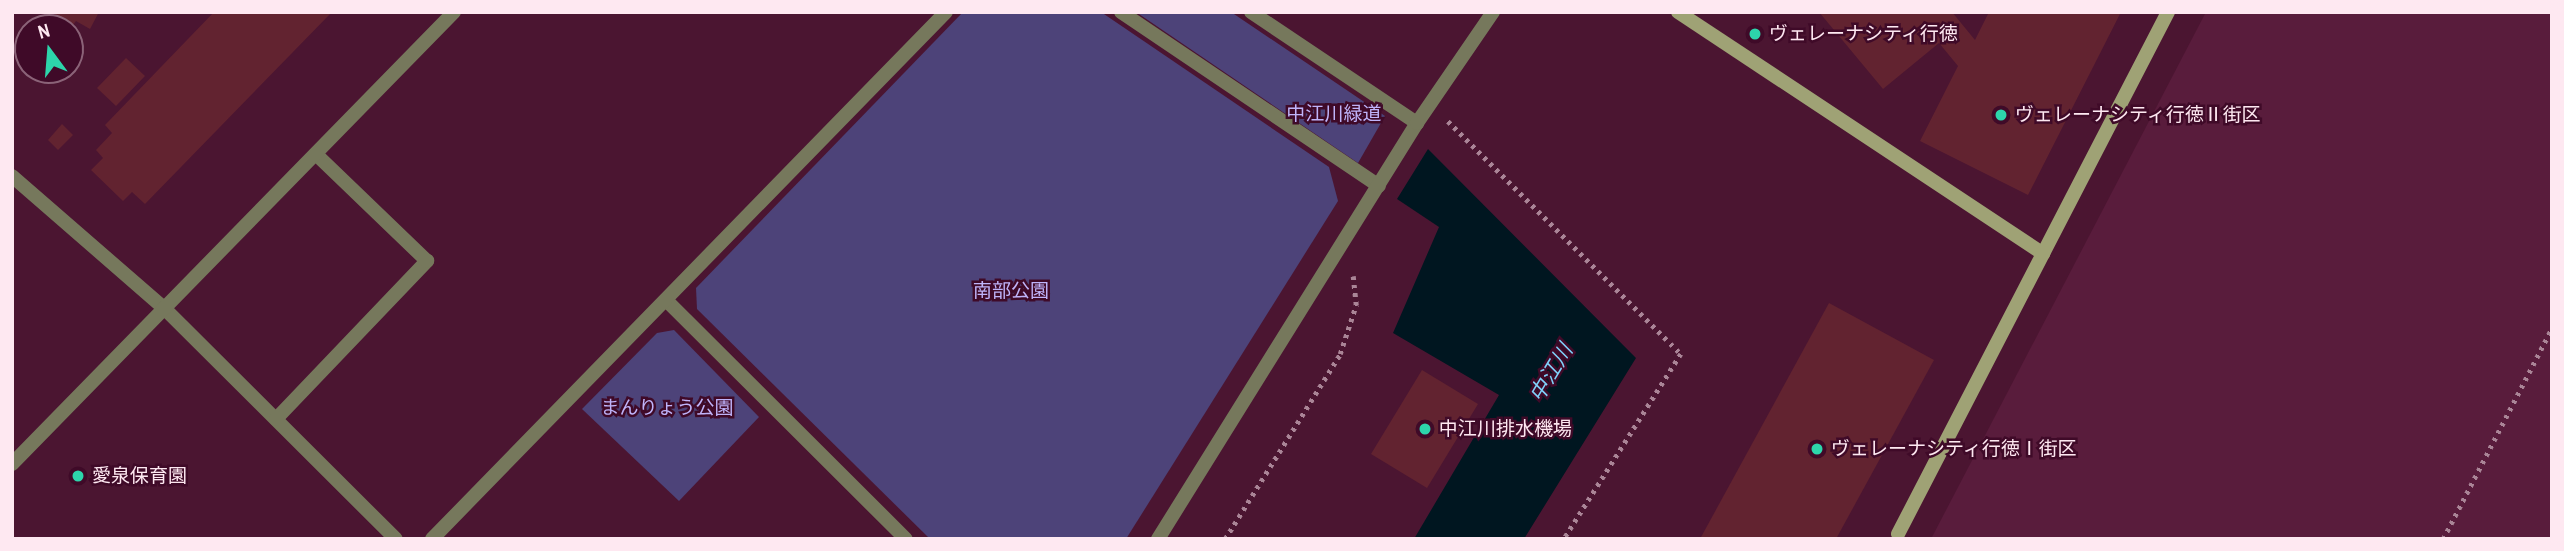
<!DOCTYPE html>
<meta charset="utf-8">
<style>
body{margin:0}
#map{position:relative;width:2564px;height:551px;overflow:hidden;background:#4b1531;font-family:"Archivo Narrow","Noto Sans JP",sans-serif}
div>[style]{position:absolute}
[style*='--x']{left:calc(var(--x)*1px);top:calc(var(--y)*1px);width:calc(var(--w)*1px);rotate:calc(var(--a)*1deg)}
.built>*{inset:0;background:#591c3c}
.green>*{inset:0;background:#4d4379}
.water>*{inset:0;background:#001620}
.building>*{inset:0;background:#622330}
.path>*{height:4.5px;margin-top:-2.25px;transform-origin:0;background:repeating-linear-gradient(90deg,#aa8597 0 3.5px,transparent 0 8.5px)}
.street>*{height:14px;margin:-7px;padding:0 7px;transform-origin:7px;border-radius:7px;background:#76785c}
.secondary>*{height:14px;margin:-7px;padding:0 7px;transform-origin:7px;border-radius:7px;background:#9fa275}
.dots>*{width:19px;height:19px;translate:-50% -50%;box-sizing:border-box;border:4px solid #3f0a28;border-radius:50%}
span{translate:-50% -50%;white-space:nowrap;text-align:center;line-height:1.15;-webkit-text-stroke:5px #3f0a28;paint-order:stroke}
.poi-label{font-size:19px;color:#fee8f1}
.left{translate:0 -50%;text-align:left}
.park-label{font-size:19px;color:#bfb4fa}
.water-label{font-size:21px;color:#80d2fa;font-style:italic}
.frame{position:absolute;inset:0;border:14px solid #fee8f1;pointer-events:none}
.north{position:absolute;left:14px;top:14px;width:70px;height:70px;box-sizing:border-box;background:#3f0a28;border:2px solid #8b6378;border-radius:50%;rotate:344deg;font-size:19px;font-weight:700;line-height:28px;text-align:center;color:#fee8f1}
.north::after{content:'';display:block;margin:auto;width:24px;height:32px;background:#2dd5ab;clip-path:polygon(50% 0,100% 100%,50% 72%,0 100%)}
</style>
<div id="map">
<div class="built">
<i style="clip-path:polygon(2206px 12px,2552px 12px,2552px 539px,1931px 539px)"></i>
</div>
<div class="green">
<i style="clip-path:polygon(963px 12px,1101px 12px,1329px 167px,1338px 201px,1126px 539px,930px 539px,697px 309px,696px 288px)"></i>
<i style="clip-path:polygon(1136px 12px,1231px 12px,1385px 116px,1358px 163px)"></i>
<i style="clip-path:polygon(674px 330px,759px 417px,679px 501px,582px 409px,657px 333px)"></i>
</div>
<div class="water">
<i style="clip-path:polygon(1428px 149px,1636px 358px,1524px 539px,1414px 539px,1499px 395px,1393px 333px,1439px 227px,1397px 199px)"></i>
</div>
<div class="building">
<i style="clip-path:polygon(51px 12px,99px 12px,90px 29px,76px 21px,73px 25px)"></i>
<i style="clip-path:polygon(214px 12px,332px 12px,145px 204px,132px 192px,123px 201px,91px 170px,103px 158px,96px 150px,112px 133px,105px 125px)"></i>
<i style="clip-path:polygon(1819px 12px,1952px 12px,1975px 40px,1989px 12px,2121px 12px,2028px 195px,1920px 141px,1958px 66px,1939px 43px,1883px 89px)"></i>
<i style="clip-path:polygon(126px 58px,145px 76px,116px 106px,97px 88px)"></i>
<i style="clip-path:polygon(62px 124px,73px 135px,58px 150px,48px 140px)"></i>
<i style="clip-path:polygon(1829px 303px,1934px 360px,1836px 539px,1700px 539px)"></i>
<i style="clip-path:polygon(1422px 370px,1478px 404px,1427px 488px,1371px 454px)"></i>
</div>
<div class="path">
<i style="--x:1448;--y:121;--w:330;--a:45"></i>
<i style="--x:1681;--y:354;--w:219;--a:122.3"></i>
<i style="--x:1225;--y:539;--w:218;--a:-58.1"></i>
<i style="--x:1340;--y:354;--w:52;--a:-71.9"></i>
<i style="--x:1356;--y:305;--w:29;--a:-96"></i>
<i style="--x:2443;--y:539;--w:237;--a:-62.7"></i>
</div>
<div class="street">
<i style="--x:1121;--y:12;--w:311;--a:34"></i>
<i style="--x:1251;--y:12;--w:200;--a:33.8"></i>
<i style="--x:12;--y:176;--w:201;--a:41"></i>
<i style="--x:164;--y:308;--w:327;--a:44.9"></i>
<i style="--x:667;--y:301;--w:337;--a:44.9"></i>
<i style="--x:276;--y:419;--w:219;--a:-46.3"></i>
<i style="--x:427;--y:261;--w:154;--a:-136.1"></i>
<i style="--x:12;--y:464;--w:632;--a:-45.64"></i>
<i style="--x:432;--y:539;--w:736;--a:-45.72"></i>
<i style="--x:1158;--y:539;--w:490;--a:-58.1"></i>
<i style="--x:1417;--y:123;--w:135;--a:-55.6"></i>
</div>
<div class="secondary">
<i style="--x:1678;--y:12;--w:438;--a:33.5"></i>
<i style="--x:1898;--y:534;--w:588;--a:-62.65"></i>
</div>
<div class="dots">
<i style="left:1755px;top:34px;background:#2dd5ab"></i>
<i style="left:2001px;top:115px;background:#2dd5ab"></i>
<i style="left:1425px;top:429px;background:#2dd5ab"></i>
<i style="left:1817px;top:449px;background:#2dd5ab"></i>
<i style="left:78px;top:476px;background:#2dd5ab"></i>
</div>
<div class="poi-label">
<span class="left" style="left:1769px;top:34px">ヴェレーナシティ行徳</span>
<span class="left" style="left:2015px;top:115px">ヴェレーナシティ行徳Ⅱ街区</span>
<span class="left" style="left:1439px;top:429px">中江川排水機場</span>
<span class="left" style="left:1831px;top:449px">ヴェレーナシティ行徳Ⅰ街区</span>
<span class="left" style="left:92px;top:476px">愛泉保育園</span>
</div>
<div class="park-label">
<span style="left:1334px;top:114px">中江川緑道</span>
<span style="left:1011px;top:291px">南部公園</span>
<span style="left:667px;top:408px">まんりょう公園</span>
</div>
<div class="water-label">
<span style="left:1551px;top:373px;rotate:-59deg">中江川</span>
</div>
<div class="frame"></div>
<div class="north">N</div>
</div>
